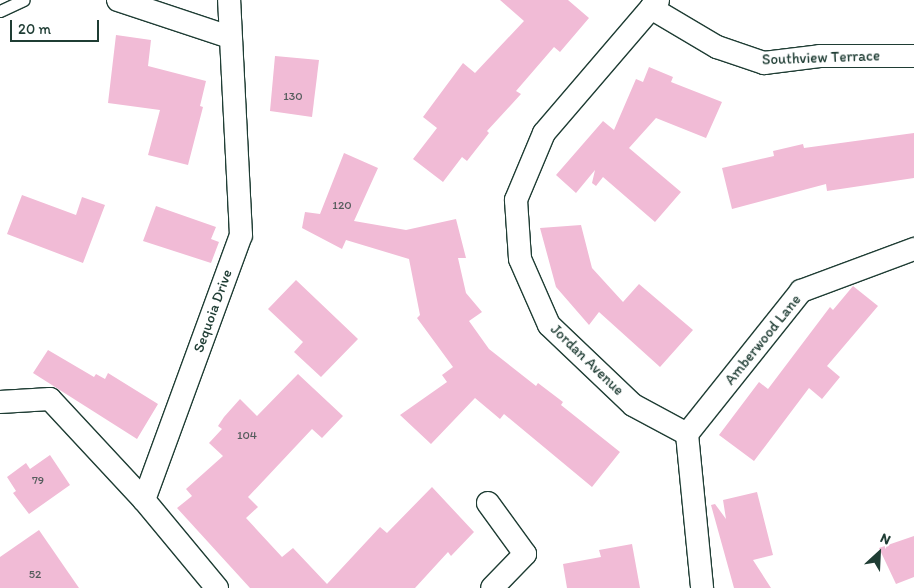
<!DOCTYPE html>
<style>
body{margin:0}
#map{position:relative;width:914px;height:588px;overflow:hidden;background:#fff;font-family:Itim,sans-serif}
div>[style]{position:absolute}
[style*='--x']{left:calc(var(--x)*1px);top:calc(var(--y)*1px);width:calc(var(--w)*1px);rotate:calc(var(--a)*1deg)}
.building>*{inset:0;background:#f1bbd6}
.roads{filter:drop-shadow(1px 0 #1f3d34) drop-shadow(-1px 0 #1f3d34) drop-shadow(0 1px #1f3d34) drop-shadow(0 -1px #1f3d34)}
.lane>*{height:11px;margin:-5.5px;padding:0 5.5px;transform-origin:5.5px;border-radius:5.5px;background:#fff}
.street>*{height:22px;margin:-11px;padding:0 11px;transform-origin:11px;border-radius:11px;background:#fff}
span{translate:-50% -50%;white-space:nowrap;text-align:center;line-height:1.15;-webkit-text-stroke:4.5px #fff;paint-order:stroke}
.number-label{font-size:12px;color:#545c5c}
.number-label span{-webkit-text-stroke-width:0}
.street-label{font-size:15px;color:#1f3d34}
.north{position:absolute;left:854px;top:528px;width:50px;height:50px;-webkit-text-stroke:4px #fff;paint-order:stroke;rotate:25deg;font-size:14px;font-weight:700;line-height:20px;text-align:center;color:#1f3d34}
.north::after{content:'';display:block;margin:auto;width:18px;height:22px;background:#1f3d34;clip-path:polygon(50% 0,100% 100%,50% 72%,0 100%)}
.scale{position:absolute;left:10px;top:20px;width:89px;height:22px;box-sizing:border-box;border:2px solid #1f3d34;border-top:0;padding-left:6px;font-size:15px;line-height:18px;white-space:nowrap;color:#1f3d34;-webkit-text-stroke:4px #fff;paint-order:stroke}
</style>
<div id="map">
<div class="building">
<i style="clip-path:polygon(500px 0,568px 0,589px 18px,560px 52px,554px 47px,516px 91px,521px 94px,487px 131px,489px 133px,467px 161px,462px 157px,443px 182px,413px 159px,437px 128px,423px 117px,463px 63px,475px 73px,524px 21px)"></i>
<i style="clip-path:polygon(116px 35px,151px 40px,148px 66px,206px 81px,200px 106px,203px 107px,188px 165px,148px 155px,160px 110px,108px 103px)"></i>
<i style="clip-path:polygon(275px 56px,319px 60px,312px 117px,270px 111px)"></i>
<i style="clip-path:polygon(649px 67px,673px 77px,671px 82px,722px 102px,706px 138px,656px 118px,629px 148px,681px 192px,655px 222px,603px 177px,596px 186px,592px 183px,595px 170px,576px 193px,556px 175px,603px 121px,614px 130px,636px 79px,643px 82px)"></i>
<i style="clip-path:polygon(914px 133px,914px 178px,827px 191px,826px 184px,732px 209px,722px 168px,774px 156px,773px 151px,803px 144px,804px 148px)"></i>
<i style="clip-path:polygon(344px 153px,378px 168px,354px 221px,406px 230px,456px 219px,466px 258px,458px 258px,466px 293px,482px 312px,469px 321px,489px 349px,536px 386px,538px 383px,563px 402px,561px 405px,620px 452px,592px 487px,504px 414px,500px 419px,475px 398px,431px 444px,400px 415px,447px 382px,442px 375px,453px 367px,417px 318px,420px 315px,409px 259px,346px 240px,342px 249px,302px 228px,305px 212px,320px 214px)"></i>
<i style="clip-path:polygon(22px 195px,76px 215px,82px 197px,105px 205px,83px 263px,7px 234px)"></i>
<i style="clip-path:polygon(156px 206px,216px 227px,211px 239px,219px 242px,211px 263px,143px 241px)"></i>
<i style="clip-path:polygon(581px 225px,592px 268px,623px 302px,639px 284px,693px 330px,660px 367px,599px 312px,589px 325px,556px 287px,540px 228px)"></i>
<i style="clip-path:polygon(296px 280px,358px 339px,321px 377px,294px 352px,303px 342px,268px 309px)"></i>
<i style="clip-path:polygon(853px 286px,878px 306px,827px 366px,840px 377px,822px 399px,809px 388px,754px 461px,719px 435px,759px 382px,768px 389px,830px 307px,833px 310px)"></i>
<i style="clip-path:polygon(48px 350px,94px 377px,96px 374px,105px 379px,108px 373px,158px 404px,137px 439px,33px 373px)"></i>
<i style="clip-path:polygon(298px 374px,343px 416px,322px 438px,312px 429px,248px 497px,258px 507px,246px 518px,282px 557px,293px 548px,327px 584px,380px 527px,387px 533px,432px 487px,474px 532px,451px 556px,448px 552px,415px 588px,250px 588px,177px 508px,192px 496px,186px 489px,223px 456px,209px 443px,222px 429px,218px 426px,224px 417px,240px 399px,257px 416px)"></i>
<i style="clip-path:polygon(50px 455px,70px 485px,29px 514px,13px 493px,16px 491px,7px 477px,26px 463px,30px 469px)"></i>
<i style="clip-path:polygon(757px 492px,773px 555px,753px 560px,771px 588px,734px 588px,711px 505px,715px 504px,726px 519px,723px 500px)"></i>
<i style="clip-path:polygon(39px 530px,79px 588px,0 588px,0 557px)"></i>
<i style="clip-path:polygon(914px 536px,914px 577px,896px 584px,879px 548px)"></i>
<i style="clip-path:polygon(632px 544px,640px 588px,567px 588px,563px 564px,601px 557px,599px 550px)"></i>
</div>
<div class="roads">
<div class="lane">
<i style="--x:0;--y:11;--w:26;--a:-25"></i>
</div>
<div class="street">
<i style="--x:118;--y:0;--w:117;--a:18.4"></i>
<i style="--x:658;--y:0;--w:175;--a:130.6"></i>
<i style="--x:544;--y:133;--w:73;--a:112.7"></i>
<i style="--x:516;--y:200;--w:59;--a:86.1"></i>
<i style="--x:520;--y:259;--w:72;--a:66.3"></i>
<i style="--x:549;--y:325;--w:116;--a:43.6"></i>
<i style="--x:633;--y:405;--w:61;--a:28.2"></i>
<i style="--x:687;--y:434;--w:155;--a:84.4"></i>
<i style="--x:651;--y:8;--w:77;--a:30.6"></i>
<i style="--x:717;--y:47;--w:50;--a:18.8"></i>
<i style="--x:764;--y:63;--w:56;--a:-7.1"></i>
<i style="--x:820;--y:56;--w:94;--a:0"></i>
<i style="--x:0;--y:402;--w:50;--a:-3.4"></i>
<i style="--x:50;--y:399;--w:138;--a:47.1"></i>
<i style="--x:687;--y:434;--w:183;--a:-51.4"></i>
<i style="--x:801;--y:291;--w:121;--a:-20.4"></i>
<i style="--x:488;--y:503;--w:63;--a:54"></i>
<i style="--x:525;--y:554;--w:47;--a:134.1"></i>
<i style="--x:217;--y:588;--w:114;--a:-129.7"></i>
<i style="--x:144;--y:500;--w:282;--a:-69.9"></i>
<i style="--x:241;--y:235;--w:235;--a:-92.9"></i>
</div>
</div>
<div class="number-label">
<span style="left:293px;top:97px">130</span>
<span style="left:342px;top:206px">120</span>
<span style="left:247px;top:436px">104</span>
<span style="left:38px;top:481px">79</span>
<span style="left:35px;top:575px">52</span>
</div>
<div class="street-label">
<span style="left:821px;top:58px;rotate:-2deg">Southview Terrace</span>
<span style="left:213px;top:311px;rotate:-70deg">Sequoia Drive</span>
<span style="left:763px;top:340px;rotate:-51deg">Amberwood Lane</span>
<span style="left:587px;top:360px;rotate:44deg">Jordan Avenue</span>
</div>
<div class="north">N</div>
<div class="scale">20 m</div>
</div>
